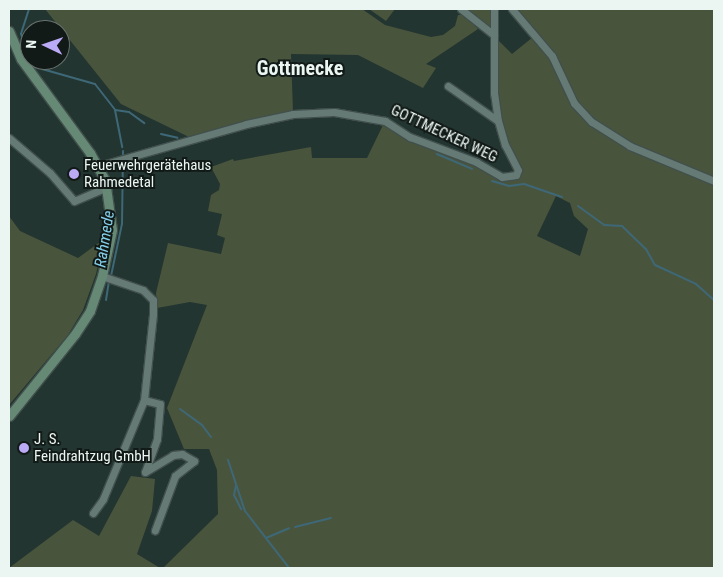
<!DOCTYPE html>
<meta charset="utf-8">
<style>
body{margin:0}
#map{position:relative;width:723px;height:577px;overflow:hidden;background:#233530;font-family:"Roboto Condensed",sans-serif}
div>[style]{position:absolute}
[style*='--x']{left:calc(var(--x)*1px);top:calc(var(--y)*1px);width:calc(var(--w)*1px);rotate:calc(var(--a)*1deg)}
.green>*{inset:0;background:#49543d}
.stream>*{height:2px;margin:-1px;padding:0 1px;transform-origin:1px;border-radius:1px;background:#3e6877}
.roads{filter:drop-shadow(1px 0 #41504c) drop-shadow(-1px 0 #41504c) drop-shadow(0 1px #41504c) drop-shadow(0 -1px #41504c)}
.minor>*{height:7px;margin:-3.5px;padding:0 3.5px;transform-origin:3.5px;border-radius:3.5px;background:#667a75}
.secondary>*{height:9px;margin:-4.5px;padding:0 4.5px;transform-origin:4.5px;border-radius:4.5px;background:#668976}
.dots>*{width:14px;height:14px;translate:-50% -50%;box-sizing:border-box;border:2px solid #121a18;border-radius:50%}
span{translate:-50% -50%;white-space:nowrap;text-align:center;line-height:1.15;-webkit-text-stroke:4px #121a18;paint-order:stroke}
.street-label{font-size:15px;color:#ebf6f2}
.poi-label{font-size:15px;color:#ebf6f2}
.left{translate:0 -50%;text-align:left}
.water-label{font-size:16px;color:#84cfea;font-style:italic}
.district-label{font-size:20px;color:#ebf6f2;font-weight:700}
.frame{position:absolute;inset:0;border:10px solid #ebf6f2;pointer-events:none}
.north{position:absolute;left:20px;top:20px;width:50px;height:50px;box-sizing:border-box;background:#121a18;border:1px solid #69726f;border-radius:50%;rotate:273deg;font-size:14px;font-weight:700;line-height:20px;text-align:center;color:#ebf6f2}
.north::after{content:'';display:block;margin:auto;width:18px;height:22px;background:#bbaaf6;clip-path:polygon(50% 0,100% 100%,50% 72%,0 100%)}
</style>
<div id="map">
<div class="green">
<i style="clip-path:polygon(45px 9px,362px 9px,385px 25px,431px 37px,443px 35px,455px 26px,458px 15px,464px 15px,478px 29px,426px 64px,436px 68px,423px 88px,358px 55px,291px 54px,293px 112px,189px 137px,121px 104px)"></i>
<i style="clip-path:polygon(369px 9px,395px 9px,386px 21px)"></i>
<i style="clip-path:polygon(464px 9px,491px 9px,491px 26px,489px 27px)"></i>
<i style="clip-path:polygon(evenodd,516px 9px,714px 9px,714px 568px,163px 568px,218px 514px,217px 470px,209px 449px,184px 449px,167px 408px,207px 305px,190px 302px,157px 308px,156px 293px,168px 243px,221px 254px,225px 238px,217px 235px,222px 214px,208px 211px,211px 195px,219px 190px,220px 184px,211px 167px,233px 159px,234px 161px,311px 147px,312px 158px,367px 158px,384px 123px,505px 180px,517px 178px,502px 126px,495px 82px,497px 39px,512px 54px,538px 33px,516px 9px,556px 196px,570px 203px,574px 216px,588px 229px,580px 256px,537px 236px,556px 196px)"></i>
<i style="clip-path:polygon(9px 216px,20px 231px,78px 258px,104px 239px,96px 274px,83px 310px,68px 335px,9px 405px)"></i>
<i style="clip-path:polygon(131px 476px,155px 479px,152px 511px,137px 554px,160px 568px,9px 568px,73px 520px,99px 536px)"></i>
</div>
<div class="stream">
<i style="--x:29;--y:9;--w:26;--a:108"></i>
<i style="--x:21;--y:34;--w:23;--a:67"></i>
<i style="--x:34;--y:60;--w:12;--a:48"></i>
<i style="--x:42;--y:69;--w:55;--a:15.8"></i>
<i style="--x:95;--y:84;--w:33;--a:52"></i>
<i style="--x:115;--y:110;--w:38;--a:79"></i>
<i style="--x:115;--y:110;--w:14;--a:8"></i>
<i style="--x:129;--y:112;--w:19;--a:36"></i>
<i style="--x:161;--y:134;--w:17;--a:13"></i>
<i style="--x:437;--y:154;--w:38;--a:23"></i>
<i style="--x:492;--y:181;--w:18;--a:16"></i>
<i style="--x:509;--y:186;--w:15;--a:-8"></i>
<i style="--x:524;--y:184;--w:40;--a:18.9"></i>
<i style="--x:578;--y:206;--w:32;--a:36"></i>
<i style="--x:604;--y:225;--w:18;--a:3"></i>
<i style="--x:622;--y:226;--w:33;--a:44"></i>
<i style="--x:646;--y:249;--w:18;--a:61"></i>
<i style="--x:655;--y:265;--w:45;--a:24.9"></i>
<i style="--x:696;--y:284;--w:24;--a:42"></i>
<i style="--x:111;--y:276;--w:53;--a:-78.1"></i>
<i style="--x:122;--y:224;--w:73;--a:-89.2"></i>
<i style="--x:106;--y:300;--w:19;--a:-81"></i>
<i style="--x:180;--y:409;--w:27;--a:36"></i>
<i style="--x:202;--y:425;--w:15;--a:53"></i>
<i style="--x:228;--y:460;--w:54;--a:71.6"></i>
<i style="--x:245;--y:511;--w:72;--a:52.3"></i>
<i style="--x:236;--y:486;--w:9;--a:103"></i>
<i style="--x:234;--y:495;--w:16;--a:63"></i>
<i style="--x:295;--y:527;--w:37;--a:-14"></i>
<i style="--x:266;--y:538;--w:25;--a:-23"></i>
</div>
<div class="roads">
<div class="minor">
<i style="--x:461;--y:9;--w:42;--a:38.2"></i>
<i style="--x:512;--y:9;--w:62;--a:49.6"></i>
<i style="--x:552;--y:56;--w:52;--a:64.9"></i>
<i style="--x:574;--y:103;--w:26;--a:47"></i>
<i style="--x:592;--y:122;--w:45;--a:32.3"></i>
<i style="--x:630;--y:146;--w:91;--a:22.6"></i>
<i style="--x:448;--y:86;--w:61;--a:35"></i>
<i style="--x:9;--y:138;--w:54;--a:40.5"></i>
<i style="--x:50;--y:173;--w:37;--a:49"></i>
<i style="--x:74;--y:201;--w:36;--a:-23"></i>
<i style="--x:98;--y:166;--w:154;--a:-15.8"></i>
<i style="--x:246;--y:124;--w:48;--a:-12"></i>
<i style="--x:293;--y:114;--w:41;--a:-2.8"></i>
<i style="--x:334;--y:112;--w:52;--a:10"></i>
<i style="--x:385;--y:121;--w:30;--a:33"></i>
<i style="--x:410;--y:137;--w:71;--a:20.7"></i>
<i style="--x:476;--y:162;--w:30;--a:30"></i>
<i style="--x:502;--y:177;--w:14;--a:-8"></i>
<i style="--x:516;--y:175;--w:5;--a:-68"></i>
<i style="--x:518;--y:170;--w:28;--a:-117"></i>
<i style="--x:505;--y:145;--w:25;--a:-106"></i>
<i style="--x:498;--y:121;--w:28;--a:-98"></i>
<i style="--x:494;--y:93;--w:84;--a:-90"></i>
<i style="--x:144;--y:400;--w:16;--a:14"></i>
<i style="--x:160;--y:404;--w:35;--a:95"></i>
<i style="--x:157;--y:439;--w:35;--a:110"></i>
<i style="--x:145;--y:472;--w:33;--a:-31"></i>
<i style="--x:173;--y:455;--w:9;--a:-6"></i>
<i style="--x:182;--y:454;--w:14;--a:30"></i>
<i style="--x:194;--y:461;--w:24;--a:142"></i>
<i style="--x:175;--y:476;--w:58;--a:110.3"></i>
<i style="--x:93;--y:513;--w:17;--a:-54"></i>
<i style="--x:103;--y:499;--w:107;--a:-67.5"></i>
<i style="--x:144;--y:400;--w:86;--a:-84"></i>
<i style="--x:153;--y:314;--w:14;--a:-90"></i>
<i style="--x:153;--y:300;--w:14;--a:-135"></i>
<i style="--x:143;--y:290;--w:43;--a:-161.1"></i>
</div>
<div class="secondary">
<i style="--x:9;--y:31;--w:30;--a:67"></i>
<i style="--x:21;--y:59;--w:117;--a:53.7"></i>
<i style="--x:90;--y:153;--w:31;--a:61"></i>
<i style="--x:105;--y:180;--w:50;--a:82"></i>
<i style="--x:112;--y:230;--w:47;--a:102.3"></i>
<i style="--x:102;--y:276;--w:37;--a:109"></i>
<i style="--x:90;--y:311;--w:27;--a:123"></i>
<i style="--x:75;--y:334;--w:105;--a:128.8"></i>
</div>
</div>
<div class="dots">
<i style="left:74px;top:174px;background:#bbaaf6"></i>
<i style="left:24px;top:448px;background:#bbaaf6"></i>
</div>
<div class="street-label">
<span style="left:444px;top:134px;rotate:25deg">GOTTMECKER WEG</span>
</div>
<div class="poi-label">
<span class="left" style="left:84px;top:174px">Feuerwehrgerätehaus<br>Rahmedetal</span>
<span class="left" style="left:34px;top:448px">J. S.<br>Feindrahtzug GmbH</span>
</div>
<div class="water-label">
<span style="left:105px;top:239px;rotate:-81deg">Rahmede</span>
</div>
<div class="district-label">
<span style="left:300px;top:68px">Gottmecke</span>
</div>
<div class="frame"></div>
<div class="north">N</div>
</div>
